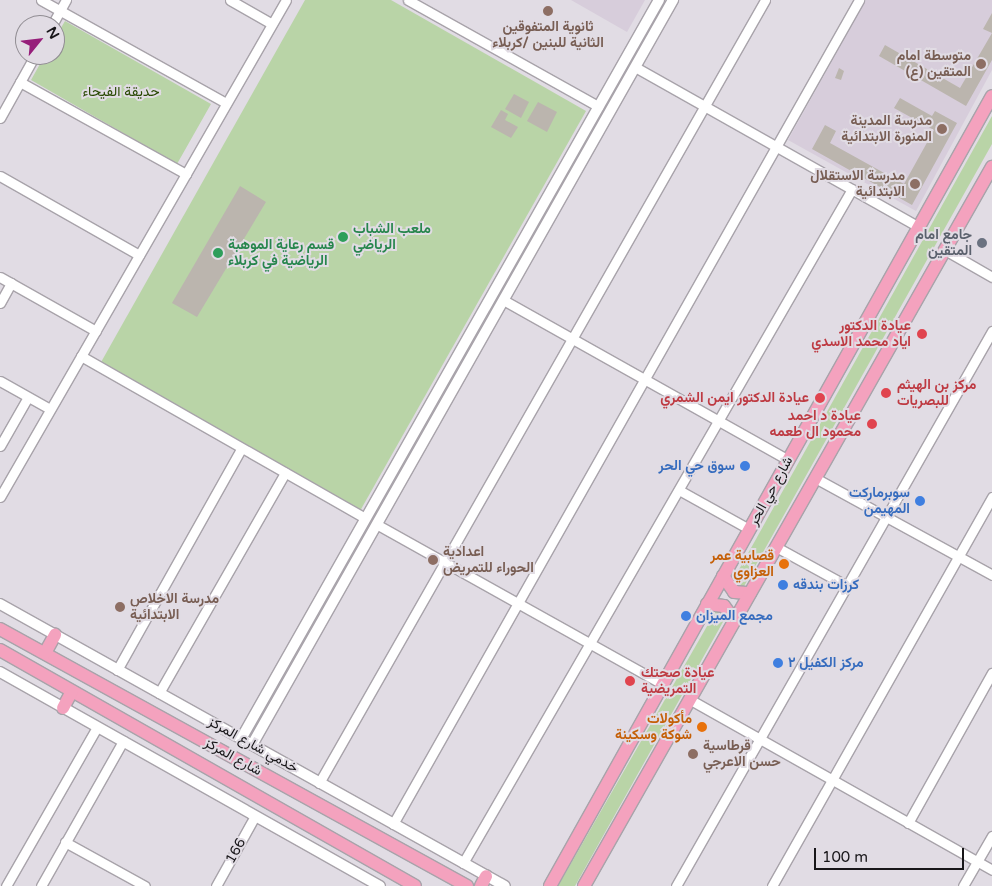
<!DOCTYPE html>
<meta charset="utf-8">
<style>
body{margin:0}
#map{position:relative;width:992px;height:886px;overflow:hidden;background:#e1dce4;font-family:"Varela Round",Vazirmatn,sans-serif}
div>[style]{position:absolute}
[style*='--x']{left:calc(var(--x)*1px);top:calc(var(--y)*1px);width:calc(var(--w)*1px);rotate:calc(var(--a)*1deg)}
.built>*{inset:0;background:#d7cddb}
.green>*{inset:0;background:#b9d4a7}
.building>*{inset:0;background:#bbb5ae}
.roads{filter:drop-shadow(1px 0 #a8a3aa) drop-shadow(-1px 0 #a8a3aa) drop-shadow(0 1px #a8a3aa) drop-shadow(0 -1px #a8a3aa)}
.minor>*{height:9px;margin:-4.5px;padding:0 4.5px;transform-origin:4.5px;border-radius:4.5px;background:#fff}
.tertiary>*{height:10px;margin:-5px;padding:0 5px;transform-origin:5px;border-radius:5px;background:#fff}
.primary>*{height:12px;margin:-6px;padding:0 6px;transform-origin:6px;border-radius:6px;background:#f4a2be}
.dots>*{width:14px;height:14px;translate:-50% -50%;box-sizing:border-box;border:2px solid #e1dce4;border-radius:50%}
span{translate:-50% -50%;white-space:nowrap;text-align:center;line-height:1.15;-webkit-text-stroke:4px #e1dce4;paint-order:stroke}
.education-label{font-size:14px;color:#785e54;font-weight:700}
.right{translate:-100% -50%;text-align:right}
.left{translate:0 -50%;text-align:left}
.park-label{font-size:14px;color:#284802}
.leisure-label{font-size:14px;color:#27864d;font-weight:700}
.worship-label{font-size:14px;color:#5b616d;font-weight:700}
.health-label{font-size:14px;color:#be3a42;font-weight:700}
.shop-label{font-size:14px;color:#366cbe;font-weight:700}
.street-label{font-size:14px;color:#181619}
.food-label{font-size:14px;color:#c56008;font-weight:700}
.north{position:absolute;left:15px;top:15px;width:50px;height:50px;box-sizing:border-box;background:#e1dce4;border:1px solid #918d93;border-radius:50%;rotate:61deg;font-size:14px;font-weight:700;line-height:20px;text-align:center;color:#181619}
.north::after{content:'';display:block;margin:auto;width:18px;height:22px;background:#961e7a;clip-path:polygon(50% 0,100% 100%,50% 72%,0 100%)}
.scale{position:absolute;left:814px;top:848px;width:150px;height:22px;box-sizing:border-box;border:2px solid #181619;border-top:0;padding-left:6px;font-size:15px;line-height:18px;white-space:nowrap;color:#181619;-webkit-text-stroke:4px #e1dce4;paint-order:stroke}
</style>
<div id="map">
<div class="built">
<i style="clip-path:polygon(571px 0,645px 0,627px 32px)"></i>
<i style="clip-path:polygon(866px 0,992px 0,992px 70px,916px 211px,788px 140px)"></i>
</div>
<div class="green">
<i style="clip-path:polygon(305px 0,391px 0,586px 111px,360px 511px,100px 364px)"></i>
<i style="clip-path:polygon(65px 21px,211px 104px,177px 164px,31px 80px,45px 55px,55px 55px,55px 38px)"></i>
<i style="clip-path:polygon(992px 116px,992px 144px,743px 588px,732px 582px)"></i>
<i style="clip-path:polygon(718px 607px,728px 613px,575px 886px,558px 886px)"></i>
</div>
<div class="building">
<i style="clip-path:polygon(992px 13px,992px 60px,966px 106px,879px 56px,885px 45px,960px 88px,992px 33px,983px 29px)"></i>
<i style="clip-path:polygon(839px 68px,844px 71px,841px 80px,835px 78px)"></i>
<i style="clip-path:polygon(514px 94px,529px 102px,521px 118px,505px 109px)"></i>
<i style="clip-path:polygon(900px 98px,932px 116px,935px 111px,957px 123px,912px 205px,812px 149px,825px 125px,836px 131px,830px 143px,904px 184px,934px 130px,894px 108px)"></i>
<i style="clip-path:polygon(538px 102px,557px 112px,547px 132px,527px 121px)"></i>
<i style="clip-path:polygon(501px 110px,508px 114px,505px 120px,518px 127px,511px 138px,491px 127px)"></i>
<i style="clip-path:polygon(240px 186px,266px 202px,197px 317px,172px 303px)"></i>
</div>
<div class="roads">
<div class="minor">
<i style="--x:41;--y:0;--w:212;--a:29.1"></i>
<i style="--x:230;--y:0;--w:48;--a:29.7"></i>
<i style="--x:408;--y:0;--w:218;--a:29.2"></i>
<i style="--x:52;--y:25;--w:29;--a:-61"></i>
<i style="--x:635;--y:67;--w:326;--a:29.4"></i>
<i style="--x:20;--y:82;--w:190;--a:29"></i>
<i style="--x:0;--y:118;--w:72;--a:-60.9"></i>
<i style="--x:0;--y:176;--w:160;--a:29.6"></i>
<i style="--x:945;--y:250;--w:54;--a:29.9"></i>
<i style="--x:0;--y:277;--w:110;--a:29.4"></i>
<i style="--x:505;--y:301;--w:325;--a:29.3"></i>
<i style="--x:0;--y:303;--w:23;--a:-61"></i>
<i style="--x:81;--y:356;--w:325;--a:29.7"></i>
<i style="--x:0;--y:381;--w:57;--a:29.2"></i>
<i style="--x:0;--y:446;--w:56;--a:-60.3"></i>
<i style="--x:817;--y:479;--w:200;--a:28.7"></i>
<i style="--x:679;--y:490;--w:80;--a:29.1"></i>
<i style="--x:0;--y:497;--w:573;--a:-60.08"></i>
<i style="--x:378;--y:525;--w:326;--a:29.2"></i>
<i style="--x:778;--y:548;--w:79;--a:28.8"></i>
<i style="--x:117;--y:670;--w:253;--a:-60.7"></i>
<i style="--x:159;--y:693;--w:254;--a:-60.2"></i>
<i style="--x:689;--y:699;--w:348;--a:29.4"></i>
<i style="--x:319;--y:783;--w:901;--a:-60.33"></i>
<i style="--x:908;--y:823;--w:172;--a:-60.8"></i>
<i style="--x:393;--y:824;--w:947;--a:-60.51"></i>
<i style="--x:65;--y:842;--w:91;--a:28.8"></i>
<i style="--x:463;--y:863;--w:778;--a:-60.01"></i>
<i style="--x:6;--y:886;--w:183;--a:-60.2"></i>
<i style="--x:41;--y:886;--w:167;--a:-60.5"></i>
<i style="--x:216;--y:886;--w:80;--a:-60.9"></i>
<i style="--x:676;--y:886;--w:639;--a:-60.34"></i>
<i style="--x:772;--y:886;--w:447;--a:-60.5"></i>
<i style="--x:963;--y:886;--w:58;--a:-59.9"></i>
</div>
<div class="tertiary">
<i style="--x:0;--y:604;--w:578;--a:29.18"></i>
<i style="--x:0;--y:672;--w:436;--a:29.4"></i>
<i style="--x:241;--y:739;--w:849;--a:-60.51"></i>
<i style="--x:252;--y:745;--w:856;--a:-60.53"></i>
</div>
<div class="primary">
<i style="--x:723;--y:576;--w:19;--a:55"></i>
<i style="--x:734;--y:592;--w:16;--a:4"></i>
<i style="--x:707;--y:604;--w:17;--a:7"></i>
<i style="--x:724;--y:606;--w:17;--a:54"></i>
<i style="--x:0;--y:629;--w:533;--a:28.82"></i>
<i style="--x:0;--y:650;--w:477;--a:29.6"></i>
<i style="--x:45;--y:653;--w:21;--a:-61"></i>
<i style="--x:63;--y:708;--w:19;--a:-62"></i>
<i style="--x:481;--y:886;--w:11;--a:-63"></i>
<i style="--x:550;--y:886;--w:905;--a:-60.77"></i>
<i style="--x:584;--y:886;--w:827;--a:-60.43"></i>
</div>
</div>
<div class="dots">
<i style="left:548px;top:11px;background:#8d6e63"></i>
<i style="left:981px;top:64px;background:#8d6e63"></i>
<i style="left:942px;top:129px;background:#8d6e63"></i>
<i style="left:915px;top:184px;background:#8d6e63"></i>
<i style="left:343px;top:237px;background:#2e9e5b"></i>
<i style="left:982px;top:243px;background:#6b7280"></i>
<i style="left:218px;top:253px;background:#2e9e5b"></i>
<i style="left:922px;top:334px;background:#e0444e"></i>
<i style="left:886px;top:393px;background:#e0444e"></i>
<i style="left:820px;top:398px;background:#e0444e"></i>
<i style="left:872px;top:424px;background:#e0444e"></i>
<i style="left:745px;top:466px;background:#3f7fe0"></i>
<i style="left:920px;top:501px;background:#3f7fe0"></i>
<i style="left:433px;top:560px;background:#8d6e63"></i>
<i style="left:784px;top:564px;background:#e8710a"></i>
<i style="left:783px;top:585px;background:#3f7fe0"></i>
<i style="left:120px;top:607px;background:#8d6e63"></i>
<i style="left:686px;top:616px;background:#3f7fe0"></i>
<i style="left:778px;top:663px;background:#3f7fe0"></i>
<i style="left:630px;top:681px;background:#e0444e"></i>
<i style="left:702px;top:727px;background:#e8710a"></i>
<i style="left:693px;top:754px;background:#8d6e63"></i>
</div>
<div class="education-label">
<span style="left:548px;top:35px">ثانوية المتفوقين<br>الثانية للبنين /كربلاء</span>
<span class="right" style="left:971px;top:64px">متوسطة امام<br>المتقين (ع)</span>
<span class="right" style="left:932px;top:129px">مدرسة المدينة<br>المنورة الابتدائية</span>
<span class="right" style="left:905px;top:184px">مدرسة الاستقلال<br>الابتدائية</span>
<span class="left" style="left:443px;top:560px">اعدادية<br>الحوراء للتمريض</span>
<span class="left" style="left:130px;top:607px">مدرسة الاخلاص<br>الابتدائية</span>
<span class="left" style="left:703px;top:754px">قرطاسية<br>حسن الاعرجي</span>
</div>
<div class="park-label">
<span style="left:121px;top:92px">حديقة الفيحاء</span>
</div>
<div class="leisure-label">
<span class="left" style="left:353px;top:237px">ملعب الشباب<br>الرياضي</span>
<span class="left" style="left:228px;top:253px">قسم رعاية الموهبة<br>الرياضية في كربلاء</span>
</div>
<div class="worship-label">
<span class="right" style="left:972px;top:243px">جامع امام<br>المتقين</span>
</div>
<div class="health-label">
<span class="right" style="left:911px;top:334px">عيادة الدكتور<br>اياد محمد الاسدي</span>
<span class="left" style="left:897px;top:393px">مركز بن الهيثم<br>للبصريات</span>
<span class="right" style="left:809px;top:398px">عيادة الدكتور ايمن الشمري</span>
<span class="right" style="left:861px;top:424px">عيادة د احمد<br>محمود ال طعمه</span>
<span class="left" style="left:641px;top:681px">عيادة صحتك<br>التمريضية</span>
</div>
<div class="shop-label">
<span class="right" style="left:735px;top:466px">سوق حي الحر</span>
<span class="right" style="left:910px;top:501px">سوبرماركت<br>المهيمن</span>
<span class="left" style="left:793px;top:585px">كرزات بندقه</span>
<span class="left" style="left:696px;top:616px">مجمع الميزان</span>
<span class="left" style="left:788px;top:663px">مركز الكفيل ٢</span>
</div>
<div class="street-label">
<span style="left:771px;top:491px;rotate:-61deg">شارع حي الحر</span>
<span style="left:253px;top:745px;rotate:29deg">خدمي شارع المركز</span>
<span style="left:233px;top:757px;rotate:29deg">شارع المركز</span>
<span style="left:236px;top:851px;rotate:-61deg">166</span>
</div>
<div class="food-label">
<span class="right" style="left:774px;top:564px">قصابية عمر<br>العزاوي</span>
<span class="right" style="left:692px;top:727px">مأكولات<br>شوكة وسكينة</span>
</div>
<div class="north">N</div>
<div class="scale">100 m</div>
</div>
